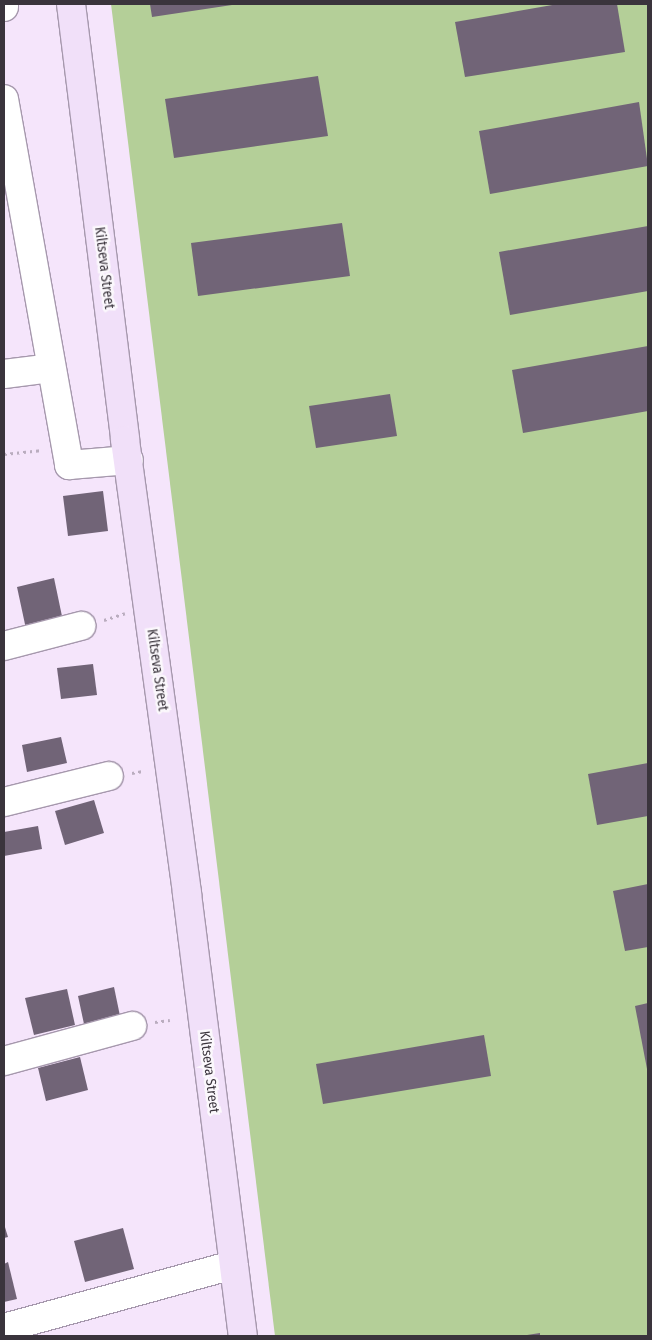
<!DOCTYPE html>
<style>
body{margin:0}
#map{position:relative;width:652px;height:1340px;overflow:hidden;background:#f5e5fb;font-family:"Fira Sans Condensed",sans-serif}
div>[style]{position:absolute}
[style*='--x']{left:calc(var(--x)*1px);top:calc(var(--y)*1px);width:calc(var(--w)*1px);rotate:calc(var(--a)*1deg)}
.green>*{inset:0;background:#b4cf98}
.building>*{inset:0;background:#716477}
.path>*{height:3px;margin-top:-1.5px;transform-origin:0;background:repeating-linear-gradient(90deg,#baadbf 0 2.5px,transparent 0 6.5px)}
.roads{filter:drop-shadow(1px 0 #a698ad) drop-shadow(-1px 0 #a698ad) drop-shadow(0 1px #a698ad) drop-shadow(0 -1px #a698ad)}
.minor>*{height:28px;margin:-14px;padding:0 14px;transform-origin:14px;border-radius:14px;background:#fff}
.major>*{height:28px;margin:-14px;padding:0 14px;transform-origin:14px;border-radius:14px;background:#f1e0f9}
span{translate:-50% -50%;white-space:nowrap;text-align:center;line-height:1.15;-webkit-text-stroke:5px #fbf8fc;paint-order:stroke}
.street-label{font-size:14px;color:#3a343c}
.frame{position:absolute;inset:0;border:5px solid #3a343c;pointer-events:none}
</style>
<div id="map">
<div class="green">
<i style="clip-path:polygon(111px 4px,648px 4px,648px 1336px,275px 1336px)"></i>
</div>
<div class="building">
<i style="clip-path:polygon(150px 4px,232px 4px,232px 5px,152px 17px)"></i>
<i style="clip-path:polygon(558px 4px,617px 4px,625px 52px,465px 77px,455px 22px)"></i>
<i style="clip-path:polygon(318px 76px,328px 136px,174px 158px,165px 99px)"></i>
<i style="clip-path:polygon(639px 102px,648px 166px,490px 194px,479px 131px)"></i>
<i style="clip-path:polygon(342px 223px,350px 276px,198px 296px,191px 243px)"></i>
<i style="clip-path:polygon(648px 226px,648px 291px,510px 315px,499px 252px)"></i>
<i style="clip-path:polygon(648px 346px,648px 411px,523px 433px,512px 370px)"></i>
<i style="clip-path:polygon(390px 394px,397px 436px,316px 448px,309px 406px)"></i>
<i style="clip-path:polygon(103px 491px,108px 531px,68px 536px,63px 496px)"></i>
<i style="clip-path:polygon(54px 578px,63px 621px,26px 629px,17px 587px)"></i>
<i style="clip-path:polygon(93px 664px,97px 695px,61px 699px,57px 668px)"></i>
<i style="clip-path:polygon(61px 737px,67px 763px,27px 772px,22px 745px)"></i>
<i style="clip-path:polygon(648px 763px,648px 816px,597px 825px,588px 774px)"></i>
<i style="clip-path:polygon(94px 800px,104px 833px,65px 845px,55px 811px)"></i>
<i style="clip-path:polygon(38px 826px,42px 849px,4px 856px,4px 832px)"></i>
<i style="clip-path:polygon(648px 884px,648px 947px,625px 951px,613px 891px)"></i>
<i style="clip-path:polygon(114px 987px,120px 1016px,84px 1024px,78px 996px)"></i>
<i style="clip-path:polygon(67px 989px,75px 1025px,34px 1035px,25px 998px)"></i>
<i style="clip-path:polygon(648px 1003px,648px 1069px,647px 1069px,635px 1006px)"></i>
<i style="clip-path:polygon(484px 1035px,491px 1076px,323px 1104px,316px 1064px)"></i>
<i style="clip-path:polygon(80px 1057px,88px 1090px,46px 1101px,38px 1068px)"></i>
<i style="clip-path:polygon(4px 1224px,8px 1237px,4px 1238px)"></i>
<i style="clip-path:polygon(123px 1228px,134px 1269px,85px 1282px,74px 1241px)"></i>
<i style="clip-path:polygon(8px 1262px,17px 1299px,4px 1302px,4px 1264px)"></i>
<i style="clip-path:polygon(540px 1333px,540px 1336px,527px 1336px,527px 1335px)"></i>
</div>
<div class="path">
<i style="--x:4;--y:454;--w:39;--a:-6"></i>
<i style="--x:104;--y:620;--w:22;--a:-18"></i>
<i style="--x:132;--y:773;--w:11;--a:-10"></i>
<i style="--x:155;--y:1022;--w:15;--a:-8"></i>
</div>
<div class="roads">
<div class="minor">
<i style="--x:4;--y:7;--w:3;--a:-90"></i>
<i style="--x:4;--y:99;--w:372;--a:79.9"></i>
<i style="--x:69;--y:465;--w:60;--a:-4.8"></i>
<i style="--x:4;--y:374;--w:47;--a:-7.3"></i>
<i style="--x:4;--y:646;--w:80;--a:-14.6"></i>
<i style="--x:4;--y:802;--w:108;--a:-13.9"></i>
<i style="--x:4;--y:1061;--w:133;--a:-15.3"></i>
<i style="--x:4;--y:1328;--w:238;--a:-15.4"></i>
</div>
<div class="major">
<i style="--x:71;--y:4;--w:439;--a:82.9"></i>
<i style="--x:125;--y:440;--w:458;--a:82.2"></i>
<i style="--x:187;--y:894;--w:446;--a:82.8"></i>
</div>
</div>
<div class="street-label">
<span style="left:104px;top:268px;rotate:83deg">Kiltseva Street</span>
<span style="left:157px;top:670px;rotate:82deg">Kiltseva Street</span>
<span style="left:209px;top:1072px;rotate:83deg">Kiltseva Street</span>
</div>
<div class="frame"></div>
</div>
